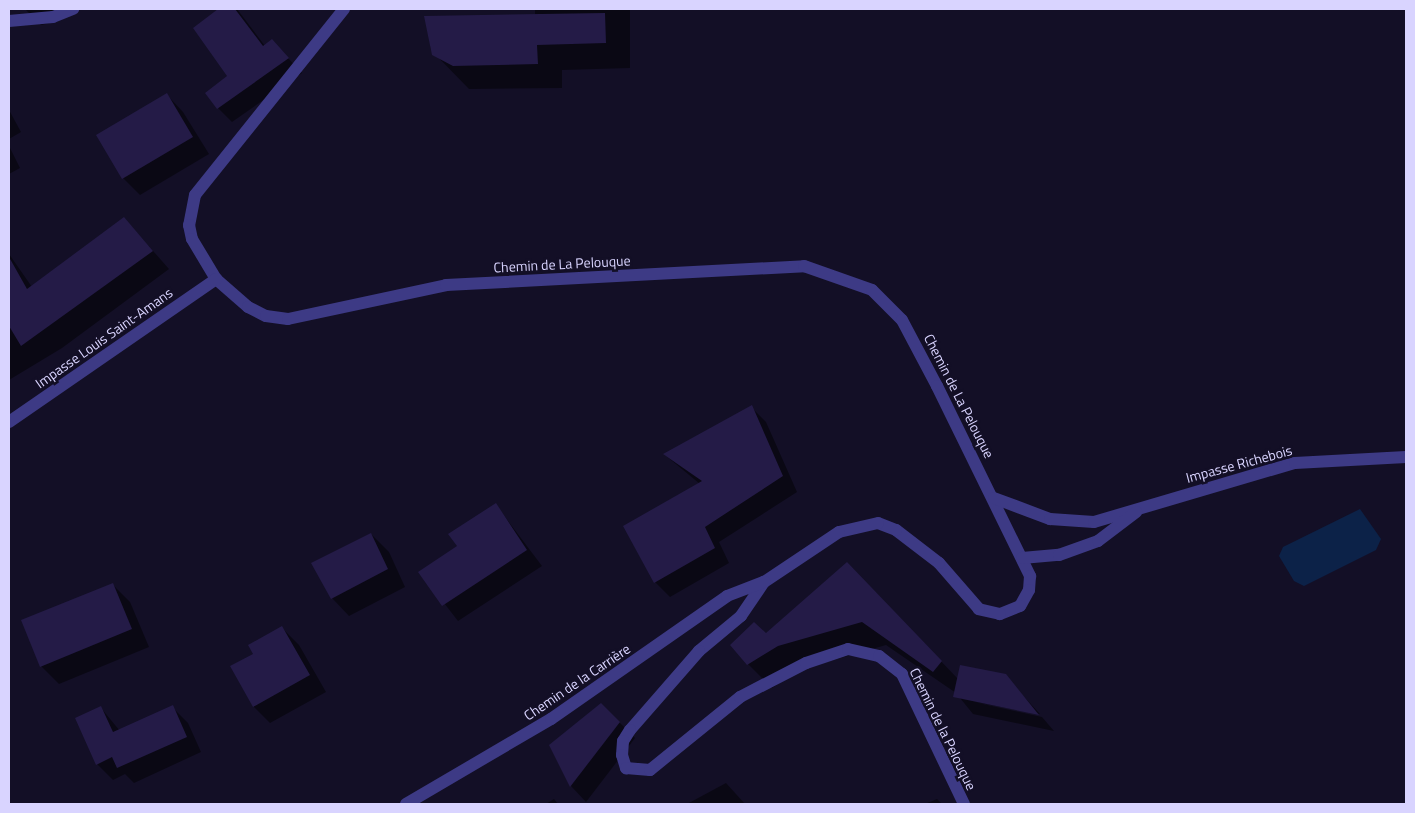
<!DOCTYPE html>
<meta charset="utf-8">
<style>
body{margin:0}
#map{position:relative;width:1415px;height:813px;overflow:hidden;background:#130f26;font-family:"Titillium Web",sans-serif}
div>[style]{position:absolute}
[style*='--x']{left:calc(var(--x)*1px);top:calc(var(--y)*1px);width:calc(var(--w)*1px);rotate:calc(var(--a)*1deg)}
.water>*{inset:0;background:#0c2248}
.shadow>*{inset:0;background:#0007}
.building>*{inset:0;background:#241b47}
.minor>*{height:12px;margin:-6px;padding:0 6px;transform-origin:6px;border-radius:6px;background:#3d3a85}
span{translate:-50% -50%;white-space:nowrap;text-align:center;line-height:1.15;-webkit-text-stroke:5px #130f26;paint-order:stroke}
.street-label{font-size:14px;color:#d9d4ff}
.frame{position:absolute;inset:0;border:10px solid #d9d4ff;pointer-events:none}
</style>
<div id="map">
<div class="water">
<i style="clip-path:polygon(1360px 509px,1381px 539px,1376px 550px,1304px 586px,1294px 581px,1279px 556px,1283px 547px)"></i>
</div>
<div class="shadow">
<i style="clip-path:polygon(25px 9px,80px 9px,59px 21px,41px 25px)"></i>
<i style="clip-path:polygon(220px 9px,237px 9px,265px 46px,272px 41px,302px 73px,232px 122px,218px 108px,229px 76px,195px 28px)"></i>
<i style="clip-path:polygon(535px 9px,630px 9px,630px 68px,562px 70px,562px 88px,469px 89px,431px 50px,426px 17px,535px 15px)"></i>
<i style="clip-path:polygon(167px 95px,183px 112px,209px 154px,140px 195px,123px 178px)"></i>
<i style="clip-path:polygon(9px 110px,21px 132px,9px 139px)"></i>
<i style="clip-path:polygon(9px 146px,20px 168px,9px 174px)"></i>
<i style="clip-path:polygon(124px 218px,169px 269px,62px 348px,9px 380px,9px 254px,32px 287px)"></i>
<i style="clip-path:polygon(751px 407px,766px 422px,797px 492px,719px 542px,729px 563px,670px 597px,655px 582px,700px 484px,665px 455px)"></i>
<i style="clip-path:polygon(496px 505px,542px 566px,458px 621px,420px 572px,459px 546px)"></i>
<i style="clip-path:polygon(371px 534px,389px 552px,405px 587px,349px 616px,332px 598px)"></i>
<i style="clip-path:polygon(112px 584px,130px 602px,149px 647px,59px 684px,41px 666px)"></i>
<i style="clip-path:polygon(871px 588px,958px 679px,1005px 676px,1040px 714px,974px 702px,1042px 717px,1054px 731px,973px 714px,956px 693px,886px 645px,802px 669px,772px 688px,748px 664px,766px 635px)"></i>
<i style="clip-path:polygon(282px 628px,299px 645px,326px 692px,270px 723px,254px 707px,232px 667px,255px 655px)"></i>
<i style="clip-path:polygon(601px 704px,635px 738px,586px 802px,571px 786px,551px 746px)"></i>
<i style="clip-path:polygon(172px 707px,188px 723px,201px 752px,134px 783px,125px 774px,113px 780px,97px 764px,101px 708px,120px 731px)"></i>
<i style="clip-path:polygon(726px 783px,745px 804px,687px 804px)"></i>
<i style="clip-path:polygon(554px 799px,558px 804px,546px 804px)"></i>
<i style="clip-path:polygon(937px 799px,942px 804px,925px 804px)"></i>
</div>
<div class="building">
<i style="clip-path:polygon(218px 9px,235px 9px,263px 46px,272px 39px,289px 58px,217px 109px,205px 93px,227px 76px,193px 28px)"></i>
<i style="clip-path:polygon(605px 13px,606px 43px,537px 45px,538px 64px,453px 66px,432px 55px,424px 16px)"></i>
<i style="clip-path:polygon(167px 93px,193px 137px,122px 179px,96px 135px)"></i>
<i style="clip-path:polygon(124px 217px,153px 251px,21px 346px,9px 326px,9px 257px,27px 289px)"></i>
<i style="clip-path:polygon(752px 405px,783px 476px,705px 527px,715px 548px,654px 583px,623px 526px,702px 481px,663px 454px)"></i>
<i style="clip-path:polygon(496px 503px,527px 550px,442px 606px,418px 572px,457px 546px,448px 534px)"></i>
<i style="clip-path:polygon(371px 533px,388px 569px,331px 599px,311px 563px)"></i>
<i style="clip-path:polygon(847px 562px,942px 661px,933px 672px,862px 622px,778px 646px,747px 665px,730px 645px,754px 622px,766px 633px)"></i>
<i style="clip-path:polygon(113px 583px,132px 629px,40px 667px,21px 620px)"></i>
<i style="clip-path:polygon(282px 626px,310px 675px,253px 707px,230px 666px,253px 654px,248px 645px)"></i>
<i style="clip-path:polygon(960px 665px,1006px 674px,1039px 715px,953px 697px)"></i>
<i style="clip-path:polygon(601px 703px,620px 722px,570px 787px,549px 745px)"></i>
<i style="clip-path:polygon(173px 705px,187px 737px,117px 768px,112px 757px,96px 765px,75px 718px,101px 706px,113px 732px)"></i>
</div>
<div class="minor">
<i style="--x:344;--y:9;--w:238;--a:128.7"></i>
<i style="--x:195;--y:195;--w:31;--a:101"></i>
<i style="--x:189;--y:225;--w:14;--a:78"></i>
<i style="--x:192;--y:239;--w:47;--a:59"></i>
<i style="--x:216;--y:279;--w:43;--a:41.2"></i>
<i style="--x:248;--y:307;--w:20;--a:27"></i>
<i style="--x:266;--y:316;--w:22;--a:8"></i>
<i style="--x:288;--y:319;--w:162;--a:-12.1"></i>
<i style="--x:446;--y:285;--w:359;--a:-3"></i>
<i style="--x:804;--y:266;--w:72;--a:19.4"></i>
<i style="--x:872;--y:290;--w:42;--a:45"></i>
<i style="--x:902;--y:320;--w:75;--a:62.1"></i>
<i style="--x:937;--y:386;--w:212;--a:63.9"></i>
<i style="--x:1030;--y:576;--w:14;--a:94"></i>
<i style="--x:1029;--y:590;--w:18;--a:119"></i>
<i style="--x:1020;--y:606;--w:22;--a:158"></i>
<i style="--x:1000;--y:614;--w:22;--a:-167"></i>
<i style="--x:979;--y:609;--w:61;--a:-131"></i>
<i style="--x:939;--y:563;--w:54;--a:-142.5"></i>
<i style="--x:896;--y:530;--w:19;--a:-159"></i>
<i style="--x:878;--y:523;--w:40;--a:167"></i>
<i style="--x:839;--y:532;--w:90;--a:146.3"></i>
<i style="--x:764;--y:582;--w:41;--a:124.1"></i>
<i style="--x:741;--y:616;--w:55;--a:140.2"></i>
<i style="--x:699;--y:651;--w:105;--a:131.1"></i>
<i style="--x:630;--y:730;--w:13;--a:122"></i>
<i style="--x:623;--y:741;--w:14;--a:94"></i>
<i style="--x:622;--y:755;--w:14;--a:73"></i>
<i style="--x:626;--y:768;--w:24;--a:5"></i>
<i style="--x:650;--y:770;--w:116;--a:-39"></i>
<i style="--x:740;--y:697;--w:74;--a:-27.3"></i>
<i style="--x:806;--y:663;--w:44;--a:-18.4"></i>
<i style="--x:848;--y:649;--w:32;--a:13"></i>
<i style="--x:879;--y:656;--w:29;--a:38"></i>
<i style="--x:902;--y:674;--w:144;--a:64.5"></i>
<i style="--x:9;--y:21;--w:44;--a:-5.2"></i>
<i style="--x:53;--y:17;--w:22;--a:-22"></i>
<i style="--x:9;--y:422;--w:252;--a:-34.6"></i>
<i style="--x:994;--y:498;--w:60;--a:20.6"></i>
<i style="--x:1050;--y:519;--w:44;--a:3.9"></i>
<i style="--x:1094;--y:522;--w:209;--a:-16.4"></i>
<i style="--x:1295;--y:463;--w:111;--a:-3.1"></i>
<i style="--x:1022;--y:558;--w:37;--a:-5"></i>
<i style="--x:1059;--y:555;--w:41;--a:-19.7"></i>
<i style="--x:1098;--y:541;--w:48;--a:-37.3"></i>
<i style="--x:406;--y:804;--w:168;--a:-30.4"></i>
<i style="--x:551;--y:719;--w:215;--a:-34.9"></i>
<i style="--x:727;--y:596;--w:40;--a:-21"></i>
</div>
<div class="street-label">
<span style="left:562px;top:264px;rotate:-3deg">Chemin de La Pelouque</span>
<span style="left:104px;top:338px;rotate:-35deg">Impasse Louis Saint-Amans</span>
<span style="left:959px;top:396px;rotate:63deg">Chemin de La Pelouque</span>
<span style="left:1239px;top:464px;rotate:-15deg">Impasse Richebois</span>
<span style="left:577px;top:682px;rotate:-34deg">Chemin de la Carrière</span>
<span style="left:943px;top:729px;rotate:64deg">Chemin de la Pelouque</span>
</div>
<div class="frame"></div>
</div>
